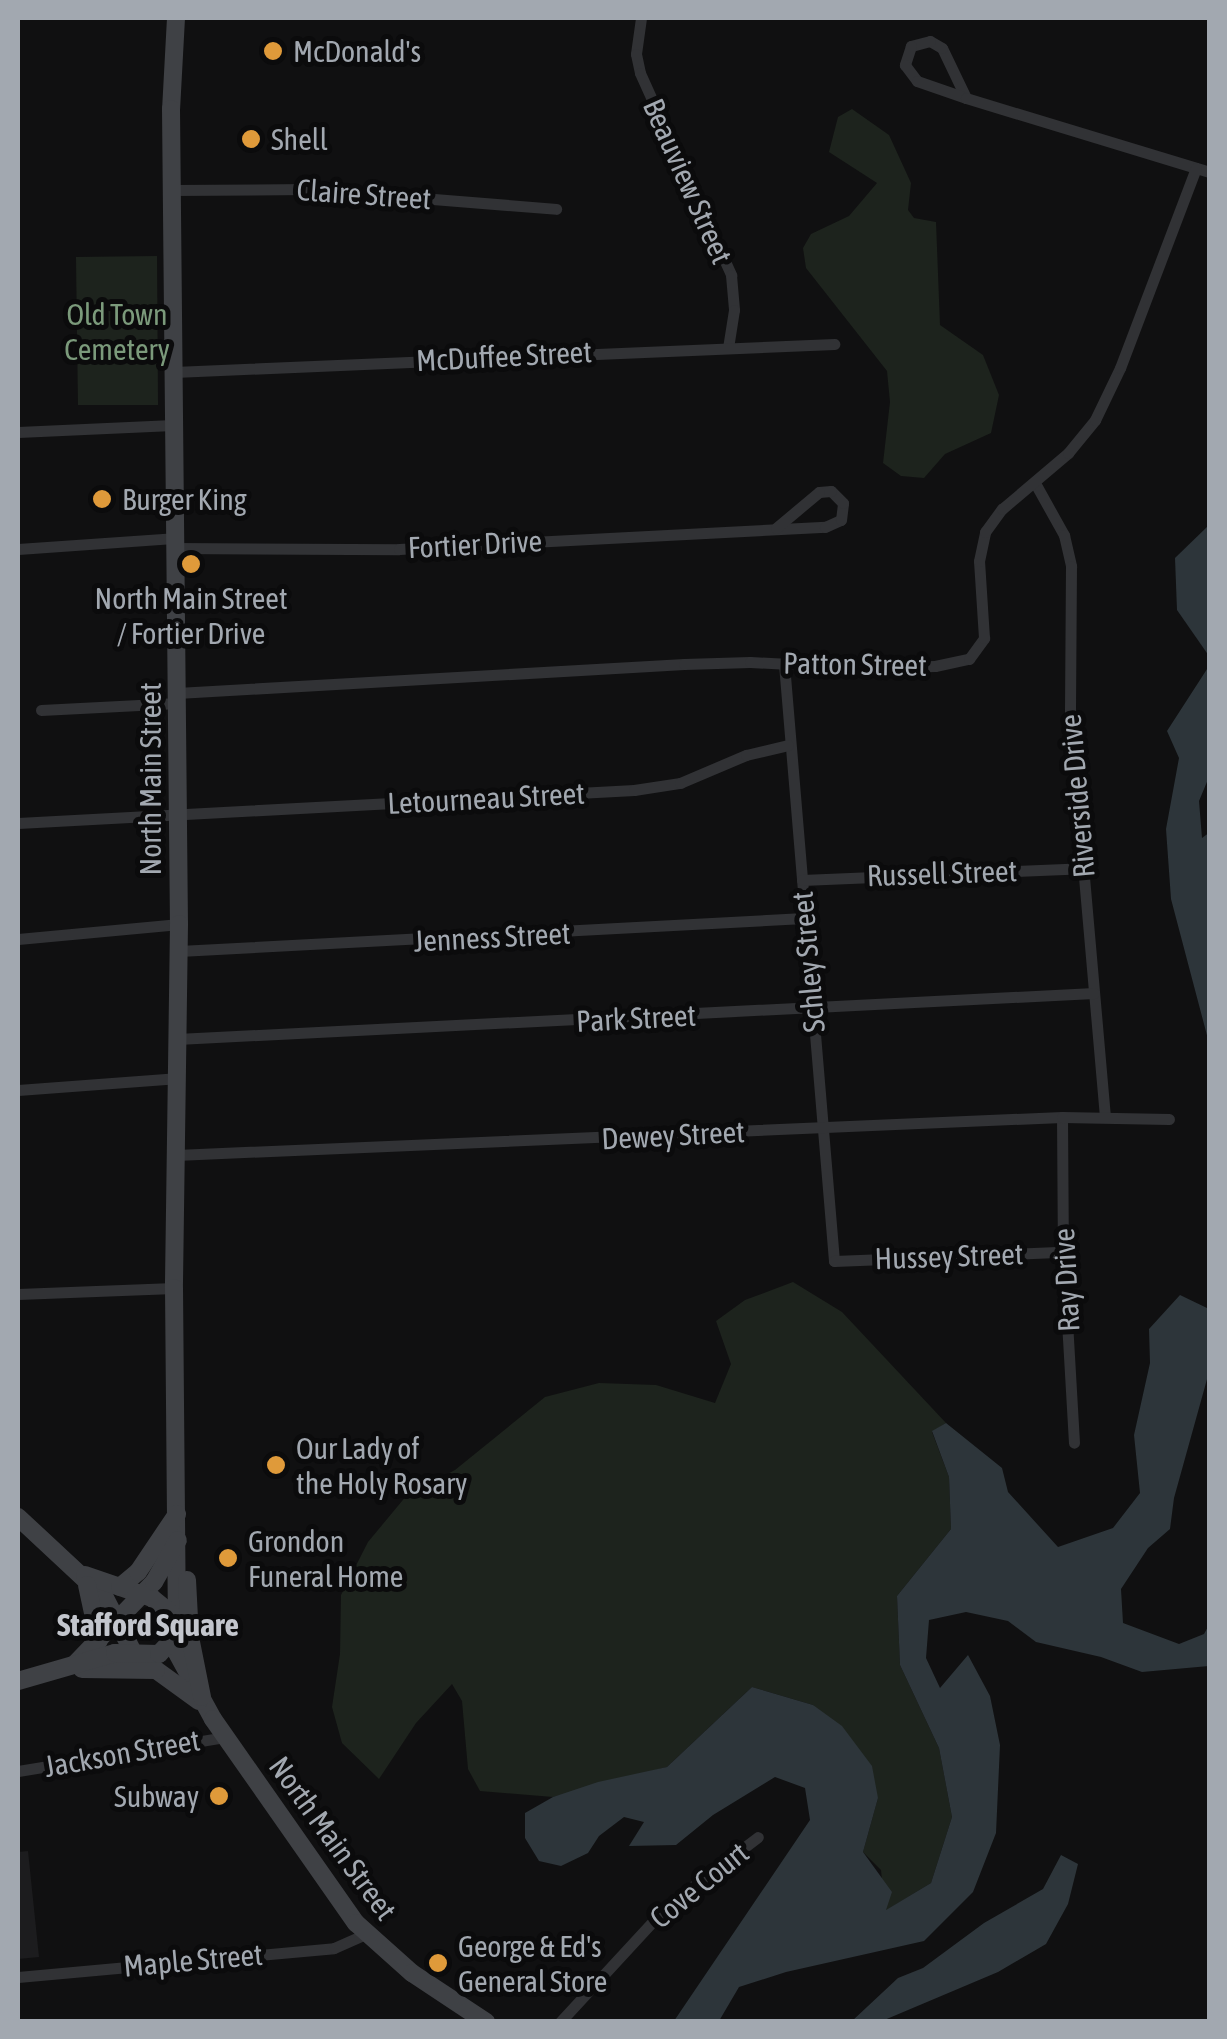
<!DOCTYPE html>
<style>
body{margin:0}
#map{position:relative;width:1227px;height:2039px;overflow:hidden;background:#101011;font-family:"Asap Condensed",sans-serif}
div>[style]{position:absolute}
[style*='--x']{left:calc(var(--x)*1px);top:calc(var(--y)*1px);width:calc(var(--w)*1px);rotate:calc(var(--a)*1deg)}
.built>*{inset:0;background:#1c1c1e}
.green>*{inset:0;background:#1d231d}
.water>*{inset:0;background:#2d353a}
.street>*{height:11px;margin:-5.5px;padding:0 5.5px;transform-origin:5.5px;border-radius:5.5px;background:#313235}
.secondary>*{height:18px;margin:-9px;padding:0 9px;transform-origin:9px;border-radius:9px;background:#3f4145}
.dots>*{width:28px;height:28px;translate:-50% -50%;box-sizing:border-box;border:5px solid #0b0b0c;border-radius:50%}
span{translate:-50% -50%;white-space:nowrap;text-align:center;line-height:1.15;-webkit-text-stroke:10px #0b0b0c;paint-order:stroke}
.poi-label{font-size:30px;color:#a2a8b0}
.left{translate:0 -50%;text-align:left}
.right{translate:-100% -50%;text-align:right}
.street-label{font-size:30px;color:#a2a8b0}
.park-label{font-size:30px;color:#7b9a7b}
.neighbourhood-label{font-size:32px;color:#c3c6cd;font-weight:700}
.frame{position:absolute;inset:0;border:20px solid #a2a8b0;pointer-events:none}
</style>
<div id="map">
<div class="built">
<i style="clip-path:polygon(28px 1851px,39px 1957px,18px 1959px,18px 1852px)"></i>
</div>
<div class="green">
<i style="clip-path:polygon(852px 109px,889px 135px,911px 183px,908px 210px,914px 218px,936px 222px,940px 325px,983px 355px,999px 395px,991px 433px,945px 454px,924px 478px,901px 476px,883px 463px,890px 402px,887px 371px,806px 268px,803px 248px,811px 234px,849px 216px,877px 183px,829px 152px,838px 117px)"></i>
<i style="clip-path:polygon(157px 256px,158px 405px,78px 405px,76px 257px)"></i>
<i style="clip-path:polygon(793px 1282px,842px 1312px,946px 1423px,932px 1432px,949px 1477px,951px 1529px,897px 1596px,900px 1665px,939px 1748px,952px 1817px,931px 1883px,885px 1911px,881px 1870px,863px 1852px,878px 1798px,813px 1705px,752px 1687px,667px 1767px,553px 1797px,480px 1791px,468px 1769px,462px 1701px,452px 1684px,416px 1723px,379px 1779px,342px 1743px,332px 1707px,340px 1654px,341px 1595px,368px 1542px,407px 1495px,455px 1470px,545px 1397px,599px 1383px,656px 1385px,715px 1403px,731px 1364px,716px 1321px,745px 1300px)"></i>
</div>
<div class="water">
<i style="clip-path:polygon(1209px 525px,1209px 656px,1177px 610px,1175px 558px)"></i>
<i style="clip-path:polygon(1209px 666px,1209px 777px,1199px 801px,1202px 838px,1210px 832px,1209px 1043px,1171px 899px,1166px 829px,1179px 758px,1167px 731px)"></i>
<i style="clip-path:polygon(1180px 1295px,1207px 1308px,1209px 1372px,1174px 1498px,1170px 1529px,1148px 1548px,1121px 1589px,1123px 1623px,1179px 1644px,1204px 1634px,1209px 1625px,1209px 1666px,1142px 1672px,1101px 1657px,1036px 1642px,1008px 1621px,966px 1612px,929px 1620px,926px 1658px,940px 1688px,968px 1655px,990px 1696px,1000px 1745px,996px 1833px,973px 1892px,924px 1941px,786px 1972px,739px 1987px,719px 2021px,674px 2021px,810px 1820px,805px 1788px,775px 1777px,713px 1815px,676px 1845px,629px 1846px,644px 1822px,624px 1817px,599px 1836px,588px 1853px,561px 1866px,539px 1861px,525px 1838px,525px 1813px,553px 1797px,598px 1782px,667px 1767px,752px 1687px,813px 1705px,842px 1726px,872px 1766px,878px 1798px,863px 1852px,892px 1892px,886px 1910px,931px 1883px,952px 1817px,939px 1748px,900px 1665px,897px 1596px,951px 1529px,949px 1477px,932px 1431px,946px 1423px,1002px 1468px,1008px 1492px,1058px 1547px,1113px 1528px,1140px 1493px,1134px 1435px,1150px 1363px,1149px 1329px)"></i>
<i style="clip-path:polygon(1061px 1855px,1078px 1864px,1068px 1904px,1046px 1944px,998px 1972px,882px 2021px,852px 2021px,898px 1978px,923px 1968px,984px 1923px,1043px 1889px)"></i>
</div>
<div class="street">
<i style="--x:641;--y:18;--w:36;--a:98"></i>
<i style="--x:636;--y:54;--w:19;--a:78"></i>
<i style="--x:640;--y:73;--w:222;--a:65.7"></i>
<i style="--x:731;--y:275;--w:35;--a:85"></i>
<i style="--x:734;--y:310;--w:36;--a:99"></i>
<i style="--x:966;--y:98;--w:55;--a:-115.6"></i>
<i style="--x:942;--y:48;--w:14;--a:-150"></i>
<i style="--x:930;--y:41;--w:20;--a:165"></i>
<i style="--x:911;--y:46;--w:20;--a:108"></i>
<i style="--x:905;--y:65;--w:20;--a:53"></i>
<i style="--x:917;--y:81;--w:52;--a:19.1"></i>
<i style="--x:966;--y:98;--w:255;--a:16.9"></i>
<i style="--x:172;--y:190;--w:137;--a:-0.4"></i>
<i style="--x:309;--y:189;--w:248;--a:4.6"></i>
<i style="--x:174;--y:372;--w:661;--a:-2.43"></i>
<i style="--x:18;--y:432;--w:155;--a:-2.6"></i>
<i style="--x:1035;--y:483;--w:60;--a:60.9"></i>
<i style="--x:1064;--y:535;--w:32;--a:77"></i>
<i style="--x:1071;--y:566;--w:151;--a:90.4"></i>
<i style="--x:1070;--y:717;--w:401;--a:85"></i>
<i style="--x:173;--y:548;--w:226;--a:0.3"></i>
<i style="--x:399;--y:549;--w:427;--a:-3"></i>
<i style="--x:825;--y:527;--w:17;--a:-24"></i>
<i style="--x:841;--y:520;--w:17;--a:-83"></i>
<i style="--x:843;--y:503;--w:17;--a:-135"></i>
<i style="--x:831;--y:491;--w:12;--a:175"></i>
<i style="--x:819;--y:492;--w:56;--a:140.1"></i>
<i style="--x:18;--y:549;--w:156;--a:-4"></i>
<i style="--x:784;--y:664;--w:599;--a:85.21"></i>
<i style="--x:834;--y:1261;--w:229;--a:-2.3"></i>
<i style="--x:177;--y:693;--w:508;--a:-3.27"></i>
<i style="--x:684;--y:664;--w:66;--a:-1.7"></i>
<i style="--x:750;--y:662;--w:114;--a:3"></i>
<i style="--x:864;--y:668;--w:71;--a:-1.6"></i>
<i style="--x:935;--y:666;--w:35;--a:-12"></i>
<i style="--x:969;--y:659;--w:26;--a:-54"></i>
<i style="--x:984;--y:638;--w:77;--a:-93.7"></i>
<i style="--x:979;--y:561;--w:30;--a:-78"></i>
<i style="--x:985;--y:532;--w:29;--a:-54"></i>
<i style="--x:1002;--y:509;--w:87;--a:-40.3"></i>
<i style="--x:1068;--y:453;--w:43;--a:-50.7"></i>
<i style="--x:1095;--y:420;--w:58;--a:-64.3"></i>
<i style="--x:1120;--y:368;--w:214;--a:-69.2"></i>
<i style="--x:41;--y:710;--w:137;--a:-2.9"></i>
<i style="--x:18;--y:823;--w:617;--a:-3.07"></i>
<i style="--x:634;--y:790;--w:47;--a:-8.7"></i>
<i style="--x:680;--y:783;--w:72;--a:-23"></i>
<i style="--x:746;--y:755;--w:43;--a:-13.4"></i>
<i style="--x:802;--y:880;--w:281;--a:-2.4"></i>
<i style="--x:18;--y:939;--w:162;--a:-5.3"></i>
<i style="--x:179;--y:951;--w:626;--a:-3.02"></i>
<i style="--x:177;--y:1039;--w:918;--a:-2.87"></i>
<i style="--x:18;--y:1090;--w:158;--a:-4.3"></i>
<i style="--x:1062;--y:1117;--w:135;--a:89.6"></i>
<i style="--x:1063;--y:1252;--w:191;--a:86.7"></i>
<i style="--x:176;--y:1155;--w:887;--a:-2.46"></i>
<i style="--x:1062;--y:1117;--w:107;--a:1.1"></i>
<i style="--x:18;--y:1294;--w:156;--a:-2.2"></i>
<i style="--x:18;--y:1771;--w:211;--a:-9.3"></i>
<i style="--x:18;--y:1977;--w:317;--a:-5.2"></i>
<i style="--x:334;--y:1948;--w:34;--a:-24"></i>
<i style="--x:560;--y:2022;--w:158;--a:-47.3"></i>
<i style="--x:667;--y:1906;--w:114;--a:-37.2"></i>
</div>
<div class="secondary">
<i style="--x:176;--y:18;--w:91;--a:93.1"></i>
<i style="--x:171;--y:109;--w:815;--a:89.44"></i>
<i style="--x:179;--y:924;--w:364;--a:90.8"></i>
<i style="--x:174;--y:1288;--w:365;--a:89.5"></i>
<i style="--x:177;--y:1653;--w:75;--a:61.4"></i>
<i style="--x:213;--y:1719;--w:249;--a:55"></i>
<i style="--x:356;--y:1923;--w:75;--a:41.8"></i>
<i style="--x:412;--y:1973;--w:89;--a:33.5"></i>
<i style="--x:18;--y:1517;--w:119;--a:43"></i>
<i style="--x:105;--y:1598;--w:63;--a:62.6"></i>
<i style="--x:134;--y:1654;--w:80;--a:35.9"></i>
<i style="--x:85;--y:1575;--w:71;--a:18.9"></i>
<i style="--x:152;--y:1598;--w:28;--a:39"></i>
<i style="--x:187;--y:1580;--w:57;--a:87"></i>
<i style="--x:190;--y:1637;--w:61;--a:78.7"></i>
<i style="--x:87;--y:1585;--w:57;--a:77.9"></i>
<i style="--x:120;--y:1587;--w:23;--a:-40"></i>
<i style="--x:138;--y:1572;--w:70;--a:-56.1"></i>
<i style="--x:75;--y:1664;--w:114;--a:-46.1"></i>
<i style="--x:154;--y:1582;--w:48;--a:-60.3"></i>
<i style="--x:82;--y:1669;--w:74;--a:0.8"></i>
<i style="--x:18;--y:1681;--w:101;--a:-16.1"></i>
<i style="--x:115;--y:1653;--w:44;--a:1.3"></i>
<i style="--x:159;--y:1654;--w:23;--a:-47"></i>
</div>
<div class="dots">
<i style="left:273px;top:51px;background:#df9a3a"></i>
<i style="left:251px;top:139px;background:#df9a3a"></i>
<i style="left:102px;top:499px;background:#df9a3a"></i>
<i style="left:191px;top:564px;background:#df9a3a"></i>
<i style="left:276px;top:1465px;background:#df9a3a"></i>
<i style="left:228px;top:1558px;background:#df9a3a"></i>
<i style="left:219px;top:1796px;background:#df9a3a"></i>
<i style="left:438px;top:1963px;background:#df9a3a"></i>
</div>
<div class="poi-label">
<span class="left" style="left:293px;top:51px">McDonald's</span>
<span class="left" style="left:271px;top:139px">Shell</span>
<span class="left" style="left:122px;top:499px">Burger King</span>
<span style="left:191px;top:615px">North Main Street<br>/ Fortier Drive</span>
<span class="left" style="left:296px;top:1465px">Our Lady of<br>the Holy Rosary</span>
<span class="left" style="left:248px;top:1558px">Grondon<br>Funeral Home</span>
<span class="right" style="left:199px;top:1796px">Subway</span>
<span class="left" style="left:458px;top:1963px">George &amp; Ed's<br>General Store</span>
</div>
<div class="street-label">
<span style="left:688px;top:181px;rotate:66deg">Beauview Street</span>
<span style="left:364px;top:194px;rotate:4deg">Claire Street</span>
<span style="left:504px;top:356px;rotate:-3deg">McDuffee Street</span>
<span style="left:475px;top:544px;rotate:-3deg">Fortier Drive</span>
<span style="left:855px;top:664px;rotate:1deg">Patton Street</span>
<span style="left:150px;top:779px;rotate:-90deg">North Main Street</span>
<span style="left:1077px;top:796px;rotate:-95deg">Riverside Drive</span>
<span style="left:486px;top:798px;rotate:-3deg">Letourneau Street</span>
<span style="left:942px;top:873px;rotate:-2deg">Russell Street</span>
<span style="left:492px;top:937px;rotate:-3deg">Jenness Street</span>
<span style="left:808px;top:962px;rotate:-95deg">Schley Street</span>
<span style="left:636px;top:1018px;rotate:-3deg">Park Street</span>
<span style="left:673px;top:1135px;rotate:-3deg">Dewey Street</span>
<span style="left:949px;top:1256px;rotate:-2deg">Hussey Street</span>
<span style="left:1066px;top:1280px;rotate:-93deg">Ray Drive</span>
<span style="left:122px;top:1753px;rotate:-10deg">Jackson Street</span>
<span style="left:333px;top:1838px;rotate:54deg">North Main Street</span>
<span style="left:699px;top:1885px;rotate:-39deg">Cove Court</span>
<span style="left:193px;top:1960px;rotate:-5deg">Maple Street</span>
</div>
<div class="park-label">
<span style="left:117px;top:331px">Old Town<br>Cemetery</span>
</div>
<div class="neighbourhood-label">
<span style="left:148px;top:1625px">Stafford Square</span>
</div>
<div class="frame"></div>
</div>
